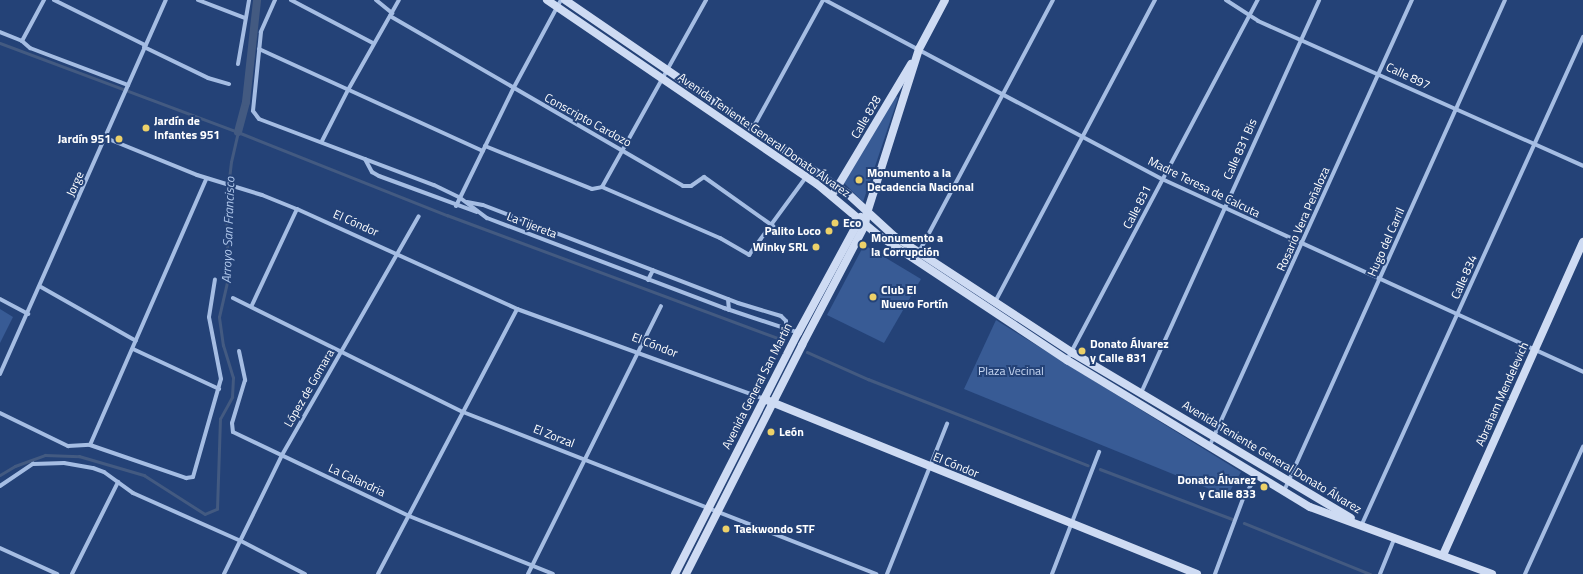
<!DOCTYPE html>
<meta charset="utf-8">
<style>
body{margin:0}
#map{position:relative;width:1583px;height:574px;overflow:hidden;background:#244277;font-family:"Titillium Web",sans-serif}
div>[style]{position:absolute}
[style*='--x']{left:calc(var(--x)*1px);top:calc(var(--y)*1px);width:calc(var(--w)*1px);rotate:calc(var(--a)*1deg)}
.green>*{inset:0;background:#385b95}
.stream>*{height:2.5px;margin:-1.25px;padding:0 1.25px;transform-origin:1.25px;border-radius:1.25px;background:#435a81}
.canal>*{height:8px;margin:-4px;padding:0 4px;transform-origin:4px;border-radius:4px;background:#435a81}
.street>*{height:4px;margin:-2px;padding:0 2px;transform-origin:2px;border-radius:2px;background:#a5bde3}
.secondary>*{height:8px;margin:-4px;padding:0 4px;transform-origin:4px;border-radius:4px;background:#cedbf3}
.dots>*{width:11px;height:11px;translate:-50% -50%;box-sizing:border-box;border:2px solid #244277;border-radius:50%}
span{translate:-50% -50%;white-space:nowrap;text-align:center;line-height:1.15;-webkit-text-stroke:4px #244277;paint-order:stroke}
.street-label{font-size:12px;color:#fff}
.poi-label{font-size:12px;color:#fff;font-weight:700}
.left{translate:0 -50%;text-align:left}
.right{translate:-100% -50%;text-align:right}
.park-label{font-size:12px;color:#c8d8f3}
.water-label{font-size:13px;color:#b0c7eb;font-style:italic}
</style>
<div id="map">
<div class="green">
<i style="clip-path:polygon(896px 96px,898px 98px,863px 202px,844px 183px)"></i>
<i style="clip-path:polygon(866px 246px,921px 279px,884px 343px,827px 315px,863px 247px)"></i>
<i style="clip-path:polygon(0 309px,13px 317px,0 343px)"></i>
<i style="clip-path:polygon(996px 320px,1241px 472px,1227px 496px,964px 389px)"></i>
</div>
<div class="stream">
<i style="--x:0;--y:43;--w:254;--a:20.5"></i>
<i style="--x:238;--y:132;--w:225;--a:21.7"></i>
<i style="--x:447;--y:215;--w:358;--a:20.4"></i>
<i style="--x:807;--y:352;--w:67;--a:23.9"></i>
<i style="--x:868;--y:379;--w:236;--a:21.4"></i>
<i style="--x:1100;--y:469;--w:141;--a:20.7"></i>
<i style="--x:0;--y:475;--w:17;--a:-31"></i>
<i style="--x:15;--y:466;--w:32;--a:-20"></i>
<i style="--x:45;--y:455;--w:34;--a:2"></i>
<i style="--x:79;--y:456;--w:68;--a:16.3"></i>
<i style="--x:144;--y:475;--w:72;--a:32.6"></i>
<i style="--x:205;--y:514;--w:13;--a:-23"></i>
<i style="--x:217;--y:509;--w:90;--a:-88.1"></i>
<i style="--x:220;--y:419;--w:25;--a:-61"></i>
<i style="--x:232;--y:397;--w:19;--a:-87"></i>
<i style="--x:233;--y:378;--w:34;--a:-107"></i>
<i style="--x:223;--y:346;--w:29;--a:-98"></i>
<i style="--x:219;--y:317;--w:39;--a:-77"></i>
<i style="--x:228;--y:279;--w:74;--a:-91.5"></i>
<i style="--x:226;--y:205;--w:43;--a:-83.4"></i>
<i style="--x:231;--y:162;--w:31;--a:-77"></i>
<i style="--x:1244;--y:523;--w:136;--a:22"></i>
</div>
<div class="canal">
<i style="--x:238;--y:132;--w:31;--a:-75"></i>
<i style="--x:246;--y:102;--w:103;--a:-83.8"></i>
</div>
<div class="street">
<i style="--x:54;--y:0;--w:102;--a:26.3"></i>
<i style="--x:198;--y:0;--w:50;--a:21"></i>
<i style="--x:275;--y:0;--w:35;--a:114"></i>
<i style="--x:261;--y:32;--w:79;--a:95.8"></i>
<i style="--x:253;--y:111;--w:10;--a:53"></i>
<i style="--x:259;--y:119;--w:187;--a:20.7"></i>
<i style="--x:434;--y:185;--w:28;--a:26"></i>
<i style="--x:459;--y:197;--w:35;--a:37"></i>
<i style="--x:487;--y:218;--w:254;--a:20.8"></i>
<i style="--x:724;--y:308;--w:79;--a:18.4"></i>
<i style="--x:291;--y:0;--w:93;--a:27.7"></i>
<i style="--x:376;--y:0;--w:21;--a:39"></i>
<i style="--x:825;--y:0;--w:382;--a:28"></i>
<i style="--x:1162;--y:179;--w:463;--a:24.6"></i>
<i style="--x:1226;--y:0;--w:38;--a:33"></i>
<i style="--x:1258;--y:21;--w:356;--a:24"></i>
<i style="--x:390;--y:16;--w:339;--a:30.1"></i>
<i style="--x:683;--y:186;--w:8;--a:0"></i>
<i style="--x:691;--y:186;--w:16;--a:-35"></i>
<i style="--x:704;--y:177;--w:85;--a:35.4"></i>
<i style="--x:0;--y:32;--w:24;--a:22"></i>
<i style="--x:22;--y:41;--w:11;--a:41"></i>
<i style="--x:30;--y:48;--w:105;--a:20.7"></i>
<i style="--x:22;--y:41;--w:47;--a:-61.8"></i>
<i style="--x:144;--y:47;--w:71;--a:25.8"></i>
<i style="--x:208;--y:78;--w:22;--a:16"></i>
<i style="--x:259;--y:49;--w:246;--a:24.5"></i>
<i style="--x:238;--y:64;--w:65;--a:-80.2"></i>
<i style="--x:753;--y:128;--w:146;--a:-61.3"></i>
<i style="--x:106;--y:138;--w:98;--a:22.1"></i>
<i style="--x:197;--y:175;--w:68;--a:17.1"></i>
<i style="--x:262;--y:195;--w:38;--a:22"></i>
<i style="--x:297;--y:209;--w:242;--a:24.4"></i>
<i style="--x:517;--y:309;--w:263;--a:20"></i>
<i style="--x:322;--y:141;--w:57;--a:-63"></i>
<i style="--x:348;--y:90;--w:103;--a:-60.5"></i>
<i style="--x:485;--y:146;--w:115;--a:21.9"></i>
<i style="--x:592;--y:189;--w:10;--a:-11"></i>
<i style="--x:602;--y:187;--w:129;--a:23.4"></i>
<i style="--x:720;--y:238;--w:34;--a:30"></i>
<i style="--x:749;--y:255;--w:97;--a:-53.8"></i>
<i style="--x:365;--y:159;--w:15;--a:62"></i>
<i style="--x:372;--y:172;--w:8;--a:30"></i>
<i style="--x:379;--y:176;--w:104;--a:20.2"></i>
<i style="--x:602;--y:187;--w:214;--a:-60.9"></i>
<i style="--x:467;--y:202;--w:16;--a:11"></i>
<i style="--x:483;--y:205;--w:273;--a:21"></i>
<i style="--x:738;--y:303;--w:45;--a:16.8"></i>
<i style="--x:781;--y:316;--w:7;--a:45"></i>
<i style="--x:786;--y:321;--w:7;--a:90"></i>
<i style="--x:456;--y:206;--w:130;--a:-64"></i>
<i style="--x:513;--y:89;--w:101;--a:-61.7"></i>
<i style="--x:919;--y:252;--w:285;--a:-62"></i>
<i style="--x:648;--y:280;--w:11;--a:-63"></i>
<i style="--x:41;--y:287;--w:109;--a:29.6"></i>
<i style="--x:233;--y:298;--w:257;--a:26.4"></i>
<i style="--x:463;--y:412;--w:444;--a:21.4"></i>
<i style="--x:0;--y:299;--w:32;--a:28"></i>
<i style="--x:728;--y:299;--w:11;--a:85"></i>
<i style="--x:995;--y:302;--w:342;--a:-62.1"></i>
<i style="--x:252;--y:305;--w:106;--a:-64.9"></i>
<i style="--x:133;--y:349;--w:95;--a:24.9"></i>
<i style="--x:239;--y:351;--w:30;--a:78"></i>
<i style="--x:245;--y:380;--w:45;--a:106.8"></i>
<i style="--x:232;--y:423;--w:9;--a:84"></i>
<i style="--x:233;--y:432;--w:195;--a:25.5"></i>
<i style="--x:409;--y:516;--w:155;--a:21.9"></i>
<i style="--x:1067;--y:360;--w:408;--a:-62.1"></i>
<i style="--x:0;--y:374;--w:409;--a:-66.1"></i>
<i style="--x:1141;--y:393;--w:431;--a:-65.6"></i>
<i style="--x:0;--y:413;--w:76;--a:25.9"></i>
<i style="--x:68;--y:446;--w:22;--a:-3"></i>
<i style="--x:90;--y:445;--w:102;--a:19"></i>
<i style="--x:186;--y:478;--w:7;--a:-8"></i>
<i style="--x:193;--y:477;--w:102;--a:-74.1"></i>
<i style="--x:221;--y:379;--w:63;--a:-101"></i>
<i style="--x:209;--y:317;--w:38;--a:-81"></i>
<i style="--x:90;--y:445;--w:290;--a:-66.4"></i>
<i style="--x:1210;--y:445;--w:489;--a:-65.6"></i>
<i style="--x:0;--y:486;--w:40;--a:-34"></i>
<i style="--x:33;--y:464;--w:31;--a:-2"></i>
<i style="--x:64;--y:463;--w:29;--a:10"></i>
<i style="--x:93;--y:468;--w:12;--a:20"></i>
<i style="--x:104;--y:472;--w:36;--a:36"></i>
<i style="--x:133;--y:493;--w:118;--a:24"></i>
<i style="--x:241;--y:541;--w:72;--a:27.3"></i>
<i style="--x:1284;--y:491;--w:538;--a:-65.77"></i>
<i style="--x:1362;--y:524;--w:535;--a:-65.59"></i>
<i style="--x:0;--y:548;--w:63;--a:24.5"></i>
<i style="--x:72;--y:574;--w:103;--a:-63.4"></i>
<i style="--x:224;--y:574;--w:132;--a:-64"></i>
<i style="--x:282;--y:455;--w:275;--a:-60.2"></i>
<i style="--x:378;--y:574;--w:299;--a:-62.3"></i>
<i style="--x:528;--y:574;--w:299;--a:-63.6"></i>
<i style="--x:887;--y:574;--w:162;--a:-68.2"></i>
<i style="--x:1052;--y:574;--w:131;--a:-68.9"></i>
<i style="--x:1215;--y:574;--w:83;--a:-69.6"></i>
<i style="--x:1244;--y:496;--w:24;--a:-57"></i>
<i style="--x:1380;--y:574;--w:40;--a:-68"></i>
<i style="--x:1525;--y:574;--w:140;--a:-65.5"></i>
</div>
<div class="secondary">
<i style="--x:547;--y:0;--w:327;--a:34.3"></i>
<i style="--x:817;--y:184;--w:80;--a:39.9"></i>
<i style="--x:878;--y:235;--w:227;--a:33.5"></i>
<i style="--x:1067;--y:360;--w:284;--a:31.2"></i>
<i style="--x:1310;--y:507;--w:194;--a:20.2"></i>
<i style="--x:565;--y:0;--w:342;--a:34.4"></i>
<i style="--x:847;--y:193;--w:64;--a:42.5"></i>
<i style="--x:894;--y:236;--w:214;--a:33.2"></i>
<i style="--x:1073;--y:353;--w:323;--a:30.7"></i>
<i style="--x:835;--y:191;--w:148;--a:-59.1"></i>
<i style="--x:764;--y:399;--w:467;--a:22"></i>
<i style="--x:1443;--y:555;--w:343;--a:-65.9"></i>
<i style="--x:675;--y:574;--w:271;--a:-63"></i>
<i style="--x:798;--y:333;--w:132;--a:-61.5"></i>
<i style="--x:686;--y:574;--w:257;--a:-63.1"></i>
<i style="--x:802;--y:345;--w:136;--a:-62.3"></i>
<i style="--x:865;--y:225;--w:12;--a:-81"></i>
<i style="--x:867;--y:213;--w:172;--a:-72.4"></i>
<i style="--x:919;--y:49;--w:55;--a:-62"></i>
</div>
<div class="dots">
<i style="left:146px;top:128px;background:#edd169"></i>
<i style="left:119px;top:139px;background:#edd169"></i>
<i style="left:859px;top:180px;background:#edd169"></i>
<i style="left:835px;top:223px;background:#edd169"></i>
<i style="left:829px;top:231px;background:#edd169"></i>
<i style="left:863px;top:245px;background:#edd169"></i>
<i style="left:816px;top:247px;background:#edd169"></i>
<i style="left:873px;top:297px;background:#edd169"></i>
<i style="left:1082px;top:351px;background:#edd169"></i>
<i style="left:771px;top:432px;background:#edd169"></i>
<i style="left:1264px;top:487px;background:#edd169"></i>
<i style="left:726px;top:529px;background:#edd169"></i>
</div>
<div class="street-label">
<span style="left:1408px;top:76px;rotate:25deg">Calle 897</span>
<span style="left:866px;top:117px;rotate:-60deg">Calle 828</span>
<span style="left:588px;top:120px;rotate:29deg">Conscripto Cardozo</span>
<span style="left:764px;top:135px;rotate:35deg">Avenida Teniente General Donato Álvarez</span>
<span style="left:1240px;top:149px;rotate:-66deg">Calle 831 Bis</span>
<span style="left:75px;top:184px;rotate:-66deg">Jorge</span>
<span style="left:1204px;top:187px;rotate:26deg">Madre Teresa de Calcuta</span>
<span style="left:1137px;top:207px;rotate:-63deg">Calle 831</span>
<span style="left:1303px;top:219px;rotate:-66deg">Rosario Vera Peñaloza</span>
<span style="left:356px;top:223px;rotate:24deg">El Cóndor</span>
<span style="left:532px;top:225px;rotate:21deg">La Tijereta</span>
<span style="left:1386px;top:242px;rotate:-66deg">Hugo del Carril</span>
<span style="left:1464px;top:277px;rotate:-66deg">Calle 834</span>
<span style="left:655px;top:345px;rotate:21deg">El Cóndor</span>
<span style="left:757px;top:386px;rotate:-63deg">Avenida General San Martín</span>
<span style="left:309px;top:388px;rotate:-60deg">López de Gomara</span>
<span style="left:1502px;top:394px;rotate:-66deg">Abraham Mendelevich</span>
<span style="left:554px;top:436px;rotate:21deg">El Zorzal</span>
<span style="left:1272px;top:457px;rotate:31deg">Avenida Teniente General Donato Álvarez</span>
<span style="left:956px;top:465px;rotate:22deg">El Cóndor</span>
<span style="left:357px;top:480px;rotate:25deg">La Calandria</span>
</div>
<div class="poi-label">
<span class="left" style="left:154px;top:128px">Jardín de<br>Infantes 951</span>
<span class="right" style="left:111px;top:139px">Jardín 951</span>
<span class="left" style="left:867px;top:180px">Monumento a la<br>Decadencia Nacional</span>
<span class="left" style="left:843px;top:223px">Eco</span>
<span class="right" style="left:821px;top:231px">Palito Loco</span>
<span class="left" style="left:871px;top:245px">Monumento a<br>la Corrupción</span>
<span class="right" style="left:808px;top:247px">Winky SRL</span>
<span class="left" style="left:881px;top:297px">Club El<br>Nuevo Fortín</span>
<span class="left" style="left:1090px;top:351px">Donato Álvarez<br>y Calle 831</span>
<span class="left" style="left:779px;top:432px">León</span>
<span class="right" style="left:1256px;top:487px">Donato Álvarez<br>y Calle 833</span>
<span class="left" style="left:734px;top:529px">Taekwondo STF</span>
</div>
<div class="park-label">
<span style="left:1011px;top:371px">Plaza Vecinal</span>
</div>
<div class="water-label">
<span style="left:228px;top:230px;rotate:-88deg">Arroyo San Francisco</span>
</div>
</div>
